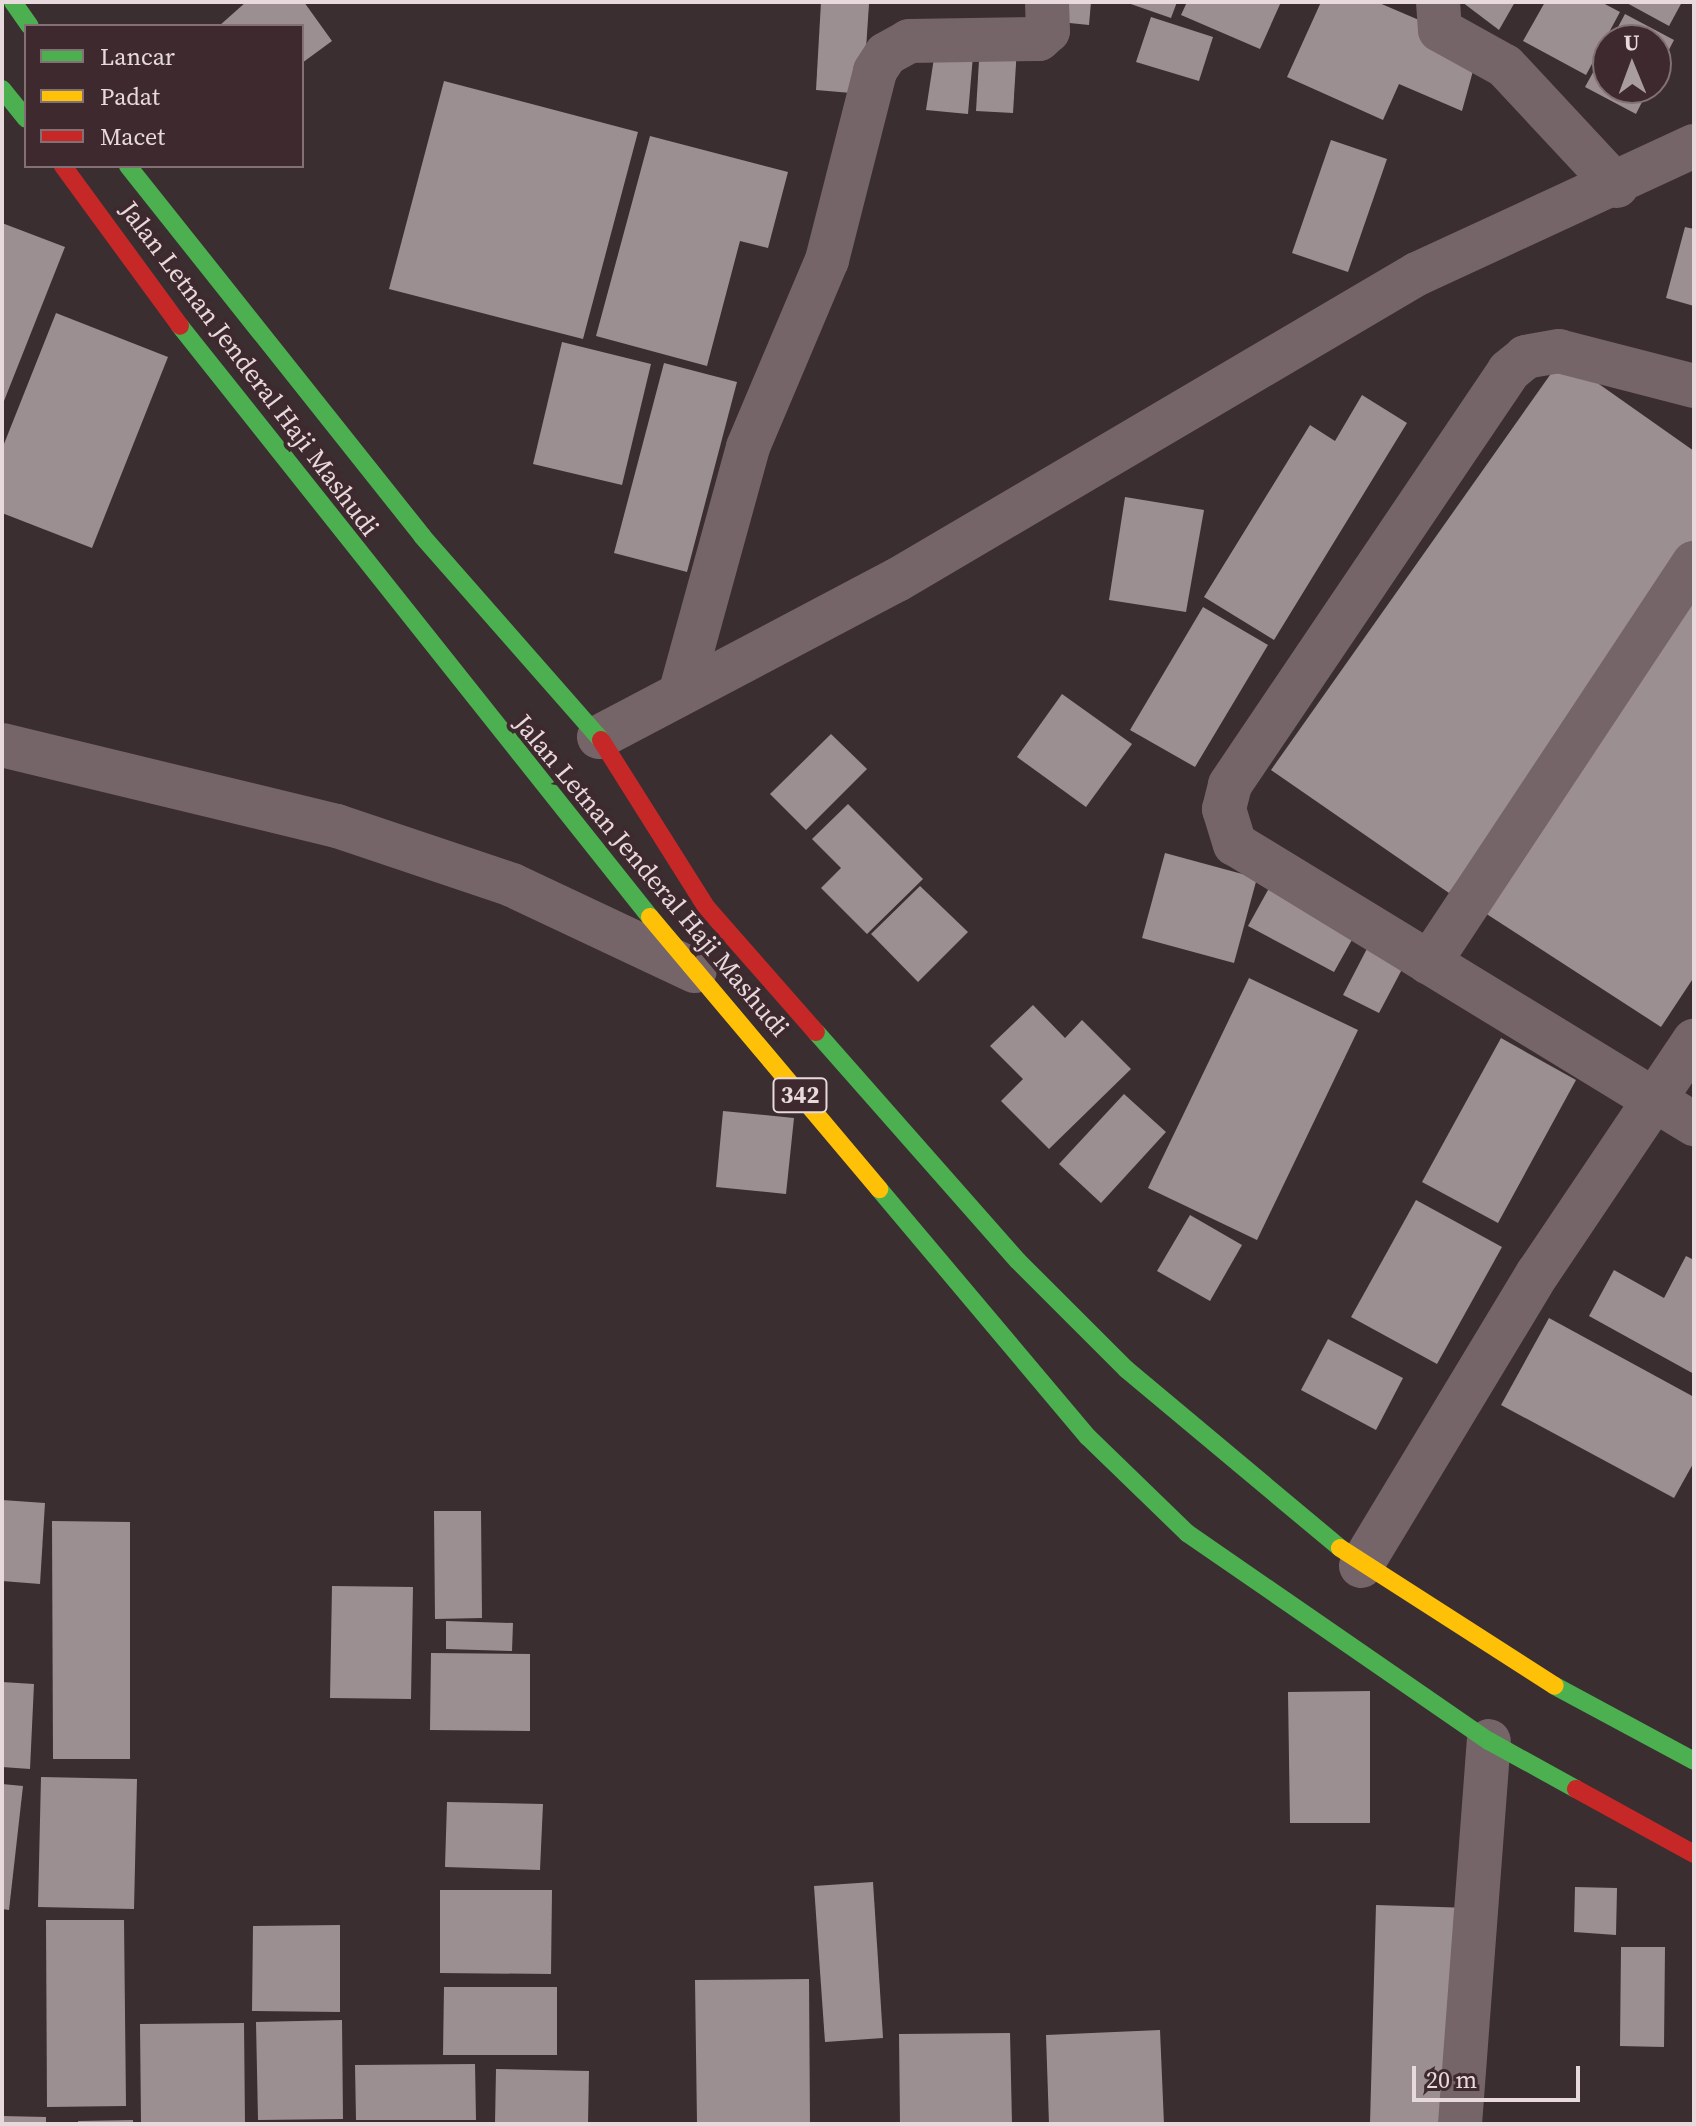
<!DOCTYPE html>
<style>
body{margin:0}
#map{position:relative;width:1696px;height:2126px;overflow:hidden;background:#3a2e31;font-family:"Source Serif 4",serif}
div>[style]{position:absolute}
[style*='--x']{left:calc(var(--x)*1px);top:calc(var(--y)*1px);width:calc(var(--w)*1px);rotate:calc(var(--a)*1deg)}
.building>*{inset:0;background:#9c8f92}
.street>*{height:44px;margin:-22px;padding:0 22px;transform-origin:22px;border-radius:22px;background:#756568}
.fast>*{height:18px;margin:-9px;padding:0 9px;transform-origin:9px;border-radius:9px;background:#4caf50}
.slow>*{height:18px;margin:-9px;padding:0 9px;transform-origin:9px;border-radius:9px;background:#ffc107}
.jam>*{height:18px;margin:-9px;padding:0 9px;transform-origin:9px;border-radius:9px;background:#c62828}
span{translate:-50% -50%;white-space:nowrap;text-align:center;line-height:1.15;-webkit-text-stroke:8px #3e2a2e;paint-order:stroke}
.shield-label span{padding:2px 6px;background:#3e2a2e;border:2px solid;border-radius:6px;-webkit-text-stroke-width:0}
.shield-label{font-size:24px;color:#e7d9dc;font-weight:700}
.street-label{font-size:26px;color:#e7d9dc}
.frame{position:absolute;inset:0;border:4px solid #e7d9dc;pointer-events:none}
.legend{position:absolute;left:24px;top:24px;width:280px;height:144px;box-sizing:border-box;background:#3e2a2e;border:2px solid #827074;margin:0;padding:10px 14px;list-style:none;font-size:24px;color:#e7d9dc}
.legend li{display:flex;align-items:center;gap:16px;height:40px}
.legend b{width:40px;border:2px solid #827074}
.north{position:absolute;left:1592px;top:24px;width:80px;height:80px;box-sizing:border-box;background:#3e2a2e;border:2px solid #827074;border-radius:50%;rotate:359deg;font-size:22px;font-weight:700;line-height:32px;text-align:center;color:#e7d9dc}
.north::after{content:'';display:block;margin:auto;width:28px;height:36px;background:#aa9da0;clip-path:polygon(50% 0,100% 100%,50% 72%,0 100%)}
.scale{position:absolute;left:1412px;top:2066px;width:168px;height:36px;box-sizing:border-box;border:4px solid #e7d9dc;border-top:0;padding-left:10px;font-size:24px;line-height:28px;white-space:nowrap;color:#e7d9dc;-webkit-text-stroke:6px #3e2a2e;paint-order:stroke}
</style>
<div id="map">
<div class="building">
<i style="clip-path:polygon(246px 2px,304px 2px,332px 41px,302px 63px,302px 26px,219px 26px)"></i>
<i style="clip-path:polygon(821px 2px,869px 4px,863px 94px,816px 90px)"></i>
<i style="clip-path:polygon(1051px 2px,1091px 2px,1089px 25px,1050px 21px)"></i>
<i style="clip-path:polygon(1125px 2px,1177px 2px,1171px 18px)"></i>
<i style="clip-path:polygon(1187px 2px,1281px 2px,1260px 49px,1181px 15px)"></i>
<i style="clip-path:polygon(1321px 2px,1377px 2px,1426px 23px,1476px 60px,1462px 111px,1399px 84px,1383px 120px,1287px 77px)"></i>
<i style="clip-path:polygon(1462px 2px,1515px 2px,1499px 30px)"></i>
<i style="clip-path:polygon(1545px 2px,1601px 2px,1620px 12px,1586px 75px,1523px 41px)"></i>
<i style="clip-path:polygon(1625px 2px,1682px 2px,1669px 26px)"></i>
<i style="clip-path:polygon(1625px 14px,1674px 40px,1656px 75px,1656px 40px,1611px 40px)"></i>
<i style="clip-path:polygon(1151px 17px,1213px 37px,1199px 81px,1136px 62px)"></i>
<i style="clip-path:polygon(974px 44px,968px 114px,926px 110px,936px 45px)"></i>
<i style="clip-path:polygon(980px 44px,1017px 47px,1013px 113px,976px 111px)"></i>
<i style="clip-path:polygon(1608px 45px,1608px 88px,1649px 88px,1636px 114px,1585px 87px)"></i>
<i style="clip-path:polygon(444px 81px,638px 132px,583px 339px,389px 289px)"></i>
<i style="clip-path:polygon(650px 136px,788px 172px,768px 248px,740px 241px,707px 366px,596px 336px)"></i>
<i style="clip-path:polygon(1331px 140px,1387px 159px,1348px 272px,1292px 253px)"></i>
<i style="clip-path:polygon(2px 223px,65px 247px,2px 406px)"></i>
<i style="clip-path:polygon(1685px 227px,1694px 229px,1694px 306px,1666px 298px)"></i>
<i style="clip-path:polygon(56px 313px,168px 357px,92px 548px,2px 513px,2px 449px)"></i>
<i style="clip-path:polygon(562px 342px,651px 364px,622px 485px,533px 464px)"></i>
<i style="clip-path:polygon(1562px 358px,1694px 451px,1694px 546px,1449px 893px,1271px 770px)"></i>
<i style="clip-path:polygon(664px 363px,737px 382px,687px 572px,614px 553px)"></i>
<i style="clip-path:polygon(1362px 395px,1407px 423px,1274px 640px,1204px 597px,1310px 425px,1335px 441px)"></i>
<i style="clip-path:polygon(1125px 497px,1204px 510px,1186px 612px,1109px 600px)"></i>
<i style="clip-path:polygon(1694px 595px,1694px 977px,1661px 1027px,1485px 913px)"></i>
<i style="clip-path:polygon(1203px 607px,1268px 645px,1195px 767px,1130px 730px)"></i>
<i style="clip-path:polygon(1062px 694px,1132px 744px,1086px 807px,1017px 757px)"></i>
<i style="clip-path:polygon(831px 734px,867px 769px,806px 830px,770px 794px)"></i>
<i style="clip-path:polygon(848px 804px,923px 879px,867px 934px,821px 888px,841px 868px,812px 839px)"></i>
<i style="clip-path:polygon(1165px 853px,1257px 878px,1234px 963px,1142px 938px)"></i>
<i style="clip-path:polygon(1273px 881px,1358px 929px,1334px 972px,1248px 926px)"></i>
<i style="clip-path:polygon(920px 886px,968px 932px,918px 982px,871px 934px)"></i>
<i style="clip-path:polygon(1373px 937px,1409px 956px,1379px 1013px,1343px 995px)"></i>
<i style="clip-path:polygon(1249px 978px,1358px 1030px,1257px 1240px,1148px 1188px)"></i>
<i style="clip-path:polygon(1033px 1005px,1065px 1038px,1082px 1020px,1131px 1069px,1049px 1149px,1001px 1101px,1023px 1079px,990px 1046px)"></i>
<i style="clip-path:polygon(1501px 1038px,1576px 1080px,1498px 1223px,1422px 1182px)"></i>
<i style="clip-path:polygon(1124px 1094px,1166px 1132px,1101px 1203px,1059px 1164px)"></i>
<i style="clip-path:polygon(723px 1111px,794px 1118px,786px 1194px,716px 1187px)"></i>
<i style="clip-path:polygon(1416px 1200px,1502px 1247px,1437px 1364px,1351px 1317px)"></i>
<i style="clip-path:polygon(1190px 1215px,1242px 1245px,1210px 1301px,1157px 1271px)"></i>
<i style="clip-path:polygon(1686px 1256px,1694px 1260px,1694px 1374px,1589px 1316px,1614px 1270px,1664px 1298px)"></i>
<i style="clip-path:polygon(1549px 1318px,1694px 1397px,1694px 1462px,1674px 1498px,1501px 1405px)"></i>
<i style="clip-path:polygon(1328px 1339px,1403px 1378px,1376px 1430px,1301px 1390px)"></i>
<i style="clip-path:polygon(2px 1500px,45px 1503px,40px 1584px,2px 1581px)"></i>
<i style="clip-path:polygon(434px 1511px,481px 1511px,482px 1618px,435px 1619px)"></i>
<i style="clip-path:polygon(52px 1521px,130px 1522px,130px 1759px,53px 1759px)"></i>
<i style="clip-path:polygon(332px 1586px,413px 1587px,411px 1699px,330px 1698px)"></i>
<i style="clip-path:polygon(446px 1621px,513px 1623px,512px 1651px,446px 1649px)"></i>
<i style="clip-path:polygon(431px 1653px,530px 1654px,530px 1731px,430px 1730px)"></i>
<i style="clip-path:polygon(2px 1682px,34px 1684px,30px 1769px,2px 1767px)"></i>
<i style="clip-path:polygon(1370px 1691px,1370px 1823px,1290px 1823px,1288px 1692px)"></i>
<i style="clip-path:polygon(41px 1777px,137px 1779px,134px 1909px,38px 1907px)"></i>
<i style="clip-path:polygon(2px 1784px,23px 1786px,9px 1910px,2px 1909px)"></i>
<i style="clip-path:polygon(447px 1802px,543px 1804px,540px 1870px,445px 1867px)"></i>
<i style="clip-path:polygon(873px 1882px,883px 2038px,825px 2042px,814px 1886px)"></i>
<i style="clip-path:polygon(1575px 1887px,1617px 1888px,1616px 1935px,1574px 1932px)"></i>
<i style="clip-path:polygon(440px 1890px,552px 1890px,551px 1974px,440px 1973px)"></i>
<i style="clip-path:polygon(1376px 1905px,1471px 1908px,1450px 2124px,1370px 2124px)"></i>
<i style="clip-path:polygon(46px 1920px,124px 1920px,126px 2106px,47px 2107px)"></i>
<i style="clip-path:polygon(340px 1925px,340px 2012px,252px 2011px,253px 1926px)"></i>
<i style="clip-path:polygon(1621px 1947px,1665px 1947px,1664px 2047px,1620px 2046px)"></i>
<i style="clip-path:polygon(809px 1979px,810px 2124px,697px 2124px,695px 1980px)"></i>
<i style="clip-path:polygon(444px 1987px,557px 1987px,557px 2055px,443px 2055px)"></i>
<i style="clip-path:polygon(342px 2020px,343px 2119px,258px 2120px,256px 2022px)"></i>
<i style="clip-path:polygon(244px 2023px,245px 2124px,141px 2124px,140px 2024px)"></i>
<i style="clip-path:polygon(1160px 2030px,1164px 2124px,1049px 2124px,1046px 2035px)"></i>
<i style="clip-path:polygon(1010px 2033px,1012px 2124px,900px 2124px,899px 2034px)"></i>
<i style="clip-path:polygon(475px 2064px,476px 2120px,356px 2120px,355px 2065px)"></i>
<i style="clip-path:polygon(496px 2069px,589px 2071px,588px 2124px,495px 2124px)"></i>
<i style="clip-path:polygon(2px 2116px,46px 2117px,46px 2124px,2px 2124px)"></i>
<i style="clip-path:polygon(133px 2120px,133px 2124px,78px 2124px,78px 2121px)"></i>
</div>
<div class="street">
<i style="--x:1438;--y:2;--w:28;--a:86"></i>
<i style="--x:1440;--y:30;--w:74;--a:29"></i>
<i style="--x:1505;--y:66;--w:164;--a:47"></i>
<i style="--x:1694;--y:386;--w:139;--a:-165.5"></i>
<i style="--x:1559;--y:351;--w:34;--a:170"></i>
<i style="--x:1526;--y:357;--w:22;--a:141"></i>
<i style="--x:1509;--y:371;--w:499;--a:124"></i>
<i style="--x:1230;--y:785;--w:25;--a:104"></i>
<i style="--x:1224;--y:809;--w:37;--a:73"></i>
<i style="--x:1235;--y:844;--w:538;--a:31.38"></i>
<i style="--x:682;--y:687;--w:249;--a:-74.6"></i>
<i style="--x:748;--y:447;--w:203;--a:-67.1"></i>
<i style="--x:827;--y:260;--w:195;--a:-75.7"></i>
<i style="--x:875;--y:71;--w:20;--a:-57"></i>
<i style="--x:886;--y:54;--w:26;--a:-29"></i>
<i style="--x:909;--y:41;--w:130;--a:-0.9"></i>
<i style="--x:1039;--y:39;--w:12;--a:-42"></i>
<i style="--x:1048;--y:31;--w:29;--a:-92"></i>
<i style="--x:599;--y:737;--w:337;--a:-27.8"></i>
<i style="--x:897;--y:580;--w:603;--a:-30.48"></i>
<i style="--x:1417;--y:274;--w:305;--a:-24.8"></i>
<i style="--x:2;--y:745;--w:345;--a:13.6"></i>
<i style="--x:337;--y:826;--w:185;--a:18.6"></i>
<i style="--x:512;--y:885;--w:202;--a:25.2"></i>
<i style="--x:1429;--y:963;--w:480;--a:-56.5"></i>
<i style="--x:1361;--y:1566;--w:342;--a:-58.9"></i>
<i style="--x:1538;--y:1273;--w:280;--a:-56.1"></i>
<i style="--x:1460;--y:2124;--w:384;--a:-85.7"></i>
</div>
<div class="fast">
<i style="--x:13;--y:2;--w:29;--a:55"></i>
<i style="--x:2;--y:89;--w:38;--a:51"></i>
<i style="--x:128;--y:166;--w:473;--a:51.5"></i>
<i style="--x:422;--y:536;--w:271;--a:48.7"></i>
<i style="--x:180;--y:326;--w:755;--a:51.51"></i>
<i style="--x:816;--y:1032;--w:305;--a:48.6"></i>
<i style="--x:1018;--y:1261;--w:153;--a:45"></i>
<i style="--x:1126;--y:1369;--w:279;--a:39.9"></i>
<i style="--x:879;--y:1189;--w:324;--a:49.9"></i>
<i style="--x:1088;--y:1437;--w:138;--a:44.1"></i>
<i style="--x:1187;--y:1533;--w:367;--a:34.6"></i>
<i style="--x:1489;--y:1741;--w:99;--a:28.9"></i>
<i style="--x:1555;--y:1686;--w:158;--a:28.3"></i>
</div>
<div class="slow">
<i style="--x:650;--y:917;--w:356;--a:49.9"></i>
<i style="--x:1340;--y:1548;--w:255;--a:32.7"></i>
</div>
<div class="jam">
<i style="--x:63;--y:166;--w:198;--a:53.8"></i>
<i style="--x:601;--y:740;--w:199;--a:57.8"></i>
<i style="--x:707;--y:908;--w:165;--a:48.7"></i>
<i style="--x:1576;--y:1789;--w:135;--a:28.8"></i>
</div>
<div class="shield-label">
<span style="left:800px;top:1095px">342</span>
</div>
<div class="street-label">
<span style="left:249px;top:369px;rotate:53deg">Jalan Letnan Jenderal Haji Mashudi</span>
<span style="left:651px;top:876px;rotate:50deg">Jalan Letnan Jenderal Haji Mashudi</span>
</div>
<div class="frame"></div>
<ul class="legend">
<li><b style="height:10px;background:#4caf50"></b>Lancar</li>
<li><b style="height:10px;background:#ffc107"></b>Padat</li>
<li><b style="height:10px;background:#c62828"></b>Macet</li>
</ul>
<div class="north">U</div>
<div class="scale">20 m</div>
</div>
